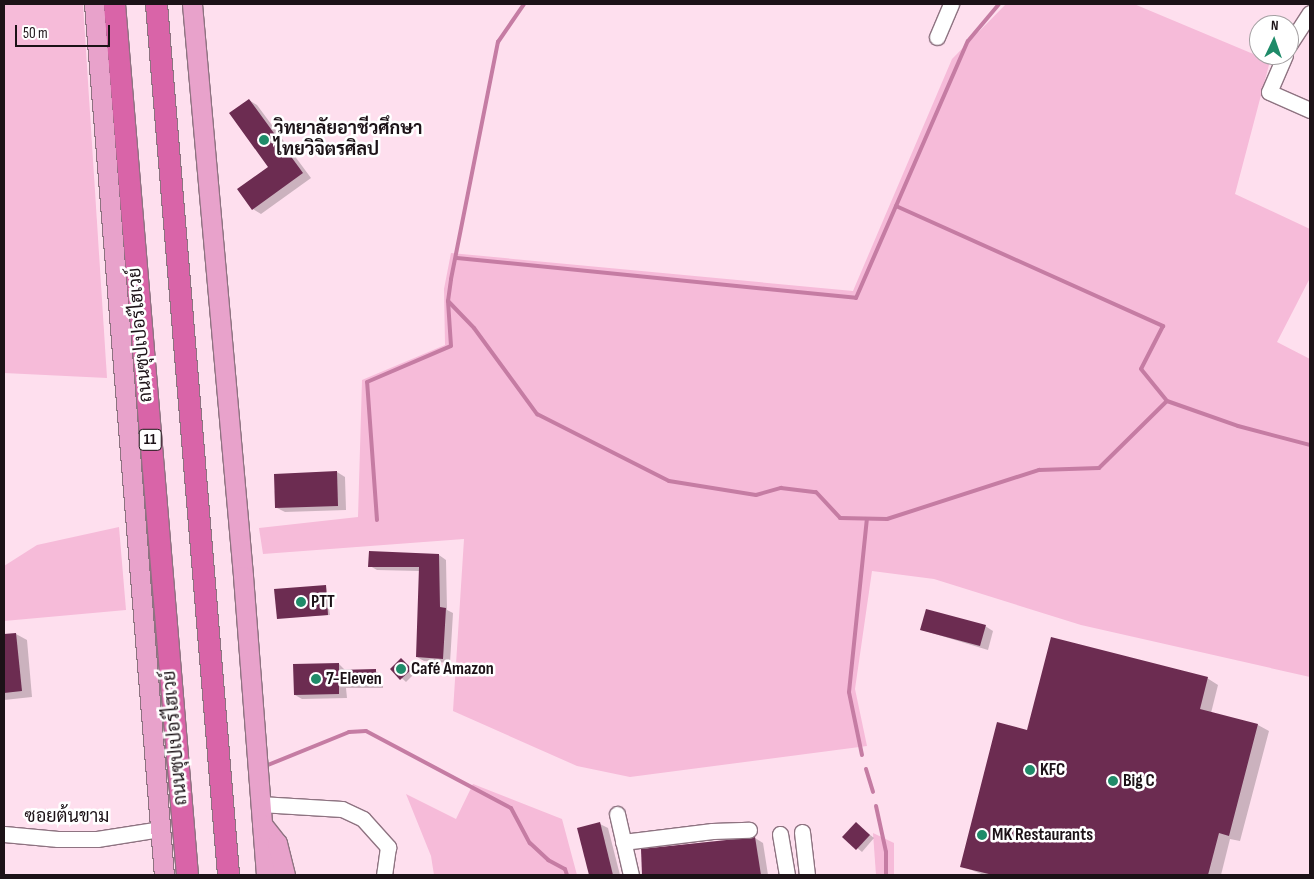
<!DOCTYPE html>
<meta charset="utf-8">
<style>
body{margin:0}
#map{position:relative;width:1314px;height:879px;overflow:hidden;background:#fedfee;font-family:"Sofia Sans Condensed",Sarabun,sans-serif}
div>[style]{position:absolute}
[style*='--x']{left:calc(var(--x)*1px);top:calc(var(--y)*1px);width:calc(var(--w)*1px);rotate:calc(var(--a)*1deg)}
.green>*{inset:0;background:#f6bbd9}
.shadow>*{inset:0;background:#0003}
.stream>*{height:4px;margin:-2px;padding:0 2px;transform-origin:2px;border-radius:2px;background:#c57ca3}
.building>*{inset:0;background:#6c2c51}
.roads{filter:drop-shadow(1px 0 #8e7381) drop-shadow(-1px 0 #8e7381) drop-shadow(0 1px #8e7381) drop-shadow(0 -1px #8e7381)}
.minor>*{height:15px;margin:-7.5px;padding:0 7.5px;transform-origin:7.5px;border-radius:7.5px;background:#fff}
.major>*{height:19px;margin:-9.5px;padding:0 9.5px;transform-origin:9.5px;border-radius:9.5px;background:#e8a2cb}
.highway>*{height:21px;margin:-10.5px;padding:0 10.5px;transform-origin:10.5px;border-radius:10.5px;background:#d964a8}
.dots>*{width:14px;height:14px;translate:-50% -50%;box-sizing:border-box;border:2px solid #fff;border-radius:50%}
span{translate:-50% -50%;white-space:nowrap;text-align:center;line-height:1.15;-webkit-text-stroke:5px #fff;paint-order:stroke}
.shield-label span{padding:1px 4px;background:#fff;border:1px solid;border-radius:4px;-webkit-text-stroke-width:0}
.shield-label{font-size:16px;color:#1c1217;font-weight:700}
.poi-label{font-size:18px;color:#1c1217;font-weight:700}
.left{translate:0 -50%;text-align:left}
.street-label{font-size:18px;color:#1c1217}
.frame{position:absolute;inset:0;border:5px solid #1c1217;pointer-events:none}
.north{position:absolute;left:1249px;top:15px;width:50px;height:50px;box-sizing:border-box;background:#fff;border:1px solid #a4a0a2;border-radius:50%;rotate:3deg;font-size:14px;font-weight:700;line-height:20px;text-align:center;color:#1c1217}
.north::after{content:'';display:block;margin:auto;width:18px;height:22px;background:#1f8b69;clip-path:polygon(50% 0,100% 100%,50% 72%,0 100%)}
.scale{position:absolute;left:15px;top:25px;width:95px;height:22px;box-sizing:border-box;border:2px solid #1c1217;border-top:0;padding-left:6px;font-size:15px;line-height:18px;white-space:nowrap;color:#1c1217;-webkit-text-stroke:4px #fff;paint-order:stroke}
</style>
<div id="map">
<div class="green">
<i style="clip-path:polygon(4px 4px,83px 4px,107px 378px,4px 373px)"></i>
<i style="clip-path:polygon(1006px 4px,1134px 4px,1270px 61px,1235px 194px,1310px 229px,1310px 278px,1277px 342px,1310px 359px,1310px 677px,1081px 625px,934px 579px,872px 571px,855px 689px,867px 746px,630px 777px,577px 766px,453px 711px,464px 539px,263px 554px,259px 528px,358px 517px,362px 380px,445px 345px,444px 289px,451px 253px,853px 291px,952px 59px)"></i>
<i style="clip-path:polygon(119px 527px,126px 610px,4px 621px,4px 566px,37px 545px)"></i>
<i style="clip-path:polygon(473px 784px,562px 819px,577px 875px,434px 875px,431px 856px,406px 794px,456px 819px)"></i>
<i style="clip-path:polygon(873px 833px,894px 843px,894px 875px,876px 875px)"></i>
</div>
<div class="shadow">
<i style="clip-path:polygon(249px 100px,257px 105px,311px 178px,261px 214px,253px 209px,270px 167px)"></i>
<i style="clip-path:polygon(337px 472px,345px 477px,346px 510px,285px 512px,277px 508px)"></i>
<i style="clip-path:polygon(439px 555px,446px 560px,447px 610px,453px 613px,450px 663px,424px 661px,417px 657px,420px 571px,377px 570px,370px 566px)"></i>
<i style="clip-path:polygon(326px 586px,330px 615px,278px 618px)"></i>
<i style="clip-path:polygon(985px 626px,993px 631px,988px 650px,922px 630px)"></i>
<i style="clip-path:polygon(16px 634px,27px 640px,32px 697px,4px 700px,4px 635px)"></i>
<i style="clip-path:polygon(401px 660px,416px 672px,406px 682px,392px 669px)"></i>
<i style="clip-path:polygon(339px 664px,346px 671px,375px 671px,383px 675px,383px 688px,346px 688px,347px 698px,302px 699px,295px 695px)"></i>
<i style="clip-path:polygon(1207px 678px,1218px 685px,1211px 713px,1258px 725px,1269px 731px,1240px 841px,1230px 839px,1221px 875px,984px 875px,961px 866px,1028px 731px)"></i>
<i style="clip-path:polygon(600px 824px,608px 828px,620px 875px,590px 875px,578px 829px)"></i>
<i style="clip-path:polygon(856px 824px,874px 838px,862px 852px,844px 837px)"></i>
<i style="clip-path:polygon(755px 838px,763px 843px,768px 875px,659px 875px,658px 871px)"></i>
</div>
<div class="stream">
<i style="--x:896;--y:206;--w:293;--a:24.2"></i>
<i style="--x:1163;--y:326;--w:48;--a:117.1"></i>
<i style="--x:1141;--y:369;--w:41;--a:50.9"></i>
<i style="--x:457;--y:258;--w:401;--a:5.7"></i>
<i style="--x:856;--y:298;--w:280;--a:-66.5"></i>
<i style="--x:968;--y:41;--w:48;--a:-50"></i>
<i style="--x:448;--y:301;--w:37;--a:46"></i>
<i style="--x:474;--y:328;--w:107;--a:53.8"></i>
<i style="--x:537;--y:414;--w:148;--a:26.9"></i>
<i style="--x:669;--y:481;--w:88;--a:9.1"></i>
<i style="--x:756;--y:495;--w:26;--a:-16"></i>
<i style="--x:781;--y:488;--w:35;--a:7"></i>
<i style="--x:816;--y:492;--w:35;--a:47"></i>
<i style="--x:840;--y:518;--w:47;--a:1.2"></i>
<i style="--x:887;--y:519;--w:160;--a:-17.9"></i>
<i style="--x:1039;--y:470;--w:60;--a:-1.9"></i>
<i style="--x:1099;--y:468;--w:95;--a:-44.6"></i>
<i style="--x:1167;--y:401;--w:75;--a:19.4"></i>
<i style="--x:1238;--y:426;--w:74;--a:14.8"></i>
<i style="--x:377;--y:520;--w:138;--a:-94.1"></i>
<i style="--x:367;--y:382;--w:91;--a:-23.2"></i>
<i style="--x:451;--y:346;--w:45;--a:-93.8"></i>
<i style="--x:448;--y:301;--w:22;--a:-82"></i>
<i style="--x:451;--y:279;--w:242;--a:-78.8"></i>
<i style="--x:498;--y:42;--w:46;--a:-55.6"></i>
<i style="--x:862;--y:755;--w:64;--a:-101.7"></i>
<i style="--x:849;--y:692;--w:174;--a:-84.1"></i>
<i style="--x:263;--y:767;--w:93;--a:-22.1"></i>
<i style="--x:349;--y:732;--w:17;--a:-3"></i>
<i style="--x:366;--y:731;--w:164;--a:28"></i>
<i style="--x:511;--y:808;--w:40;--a:62"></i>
<i style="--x:530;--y:843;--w:25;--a:43"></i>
<i style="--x:548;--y:860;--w:19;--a:28"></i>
<i style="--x:565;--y:869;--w:6;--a:72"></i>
<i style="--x:866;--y:769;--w:24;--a:73"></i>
<i style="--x:876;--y:806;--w:47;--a:77.7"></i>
<i style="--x:886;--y:852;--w:23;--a:90"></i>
</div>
<div class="building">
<i style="clip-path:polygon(249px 99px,303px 173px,252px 210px,237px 189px,268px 167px,229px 113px)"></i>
<i style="clip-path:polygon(337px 471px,338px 506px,275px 508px,274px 474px)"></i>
<i style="clip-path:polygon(369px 551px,439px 554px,440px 607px,446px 608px,443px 659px,416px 657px,419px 567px,368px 567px)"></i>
<i style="clip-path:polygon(326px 585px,328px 615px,277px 619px,274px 589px)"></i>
<i style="clip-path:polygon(926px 609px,986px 625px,980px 646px,920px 630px)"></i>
<i style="clip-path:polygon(16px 633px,22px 691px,4px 693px,4px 634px)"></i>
<i style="clip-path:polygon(1051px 637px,1208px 677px,1200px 709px,1258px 724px,1229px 836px,1219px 833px,1208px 875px,993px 875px,960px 867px,997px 722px,1027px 730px)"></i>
<i style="clip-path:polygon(401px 658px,412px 669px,400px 680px,390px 669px)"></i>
<i style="clip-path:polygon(339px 663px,339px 670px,376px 669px,376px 684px,339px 685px,339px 694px,294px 695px,293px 664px)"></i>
<i style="clip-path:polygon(600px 822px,613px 875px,589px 875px,577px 828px)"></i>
<i style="clip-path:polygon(856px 822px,870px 835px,856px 850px,842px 837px)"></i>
<i style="clip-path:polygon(755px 837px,761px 875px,642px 875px,641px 849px)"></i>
</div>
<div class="roads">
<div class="minor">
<i style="--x:937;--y:37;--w:36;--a:-67"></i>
<i style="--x:1289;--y:45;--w:38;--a:-57"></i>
<i style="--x:1285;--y:55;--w:40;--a:113.4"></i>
<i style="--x:1269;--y:92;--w:45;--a:23.7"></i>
<i style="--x:260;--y:804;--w:82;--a:3.5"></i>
<i style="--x:342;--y:809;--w:23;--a:25"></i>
<i style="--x:363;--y:819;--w:38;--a:48"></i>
<i style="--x:388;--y:847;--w:28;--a:98"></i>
<i style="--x:617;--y:814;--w:63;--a:77.1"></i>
<i style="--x:802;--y:832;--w:43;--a:83.4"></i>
<i style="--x:4;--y:834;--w:54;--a:5.3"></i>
<i style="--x:58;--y:839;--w:39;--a:0"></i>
<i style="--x:97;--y:839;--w:65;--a:-8.9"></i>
<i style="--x:780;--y:834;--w:42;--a:80.3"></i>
<i style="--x:623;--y:842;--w:90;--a:-7"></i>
<i style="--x:712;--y:831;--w:37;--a:-2"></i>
</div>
<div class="major">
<i style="--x:94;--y:4;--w:874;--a:85.41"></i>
<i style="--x:192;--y:4;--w:574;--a:84.9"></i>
<i style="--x:243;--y:576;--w:300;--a:85.6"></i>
<i style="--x:262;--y:824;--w:24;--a:52"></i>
<i style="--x:277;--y:843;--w:33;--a:76"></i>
</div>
<div class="highway">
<i style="--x:114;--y:4;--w:874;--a:85.21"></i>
<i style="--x:156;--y:4;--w:874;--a:85.27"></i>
</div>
</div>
<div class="dots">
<i style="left:264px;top:140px;background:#1f8b69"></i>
<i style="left:301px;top:602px;background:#1f8b69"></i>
<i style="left:401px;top:669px;background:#1f8b69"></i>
<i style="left:316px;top:679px;background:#1f8b69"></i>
<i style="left:1030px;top:770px;background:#1f8b69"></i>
<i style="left:1113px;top:781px;background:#1f8b69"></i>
<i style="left:982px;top:835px;background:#1f8b69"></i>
</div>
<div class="shield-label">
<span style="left:150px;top:440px">11</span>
</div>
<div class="poi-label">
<span class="left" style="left:274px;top:140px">วิทยาลัยอาชีวศึกษา<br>ไทยวิจิตรศิลป</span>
<span class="left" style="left:311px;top:602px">PTT</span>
<span class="left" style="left:411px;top:669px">Café Amazon</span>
<span class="left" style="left:326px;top:679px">7-Eleven</span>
<span class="left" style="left:1040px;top:770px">KFC</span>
<span class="left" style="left:1123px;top:781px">Big C</span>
<span class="left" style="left:992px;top:835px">MK Restaurants</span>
</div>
<div class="street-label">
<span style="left:141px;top:335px;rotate:-95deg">ถนนซุปเปอร์ไฮเวย์</span>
<span style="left:176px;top:738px;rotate:-95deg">ถนนซุปเปอร์ไฮเวย์</span>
<span style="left:67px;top:817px">ซอยต้นขาม</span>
</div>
<div class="frame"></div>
<div class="north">N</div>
<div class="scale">50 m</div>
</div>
